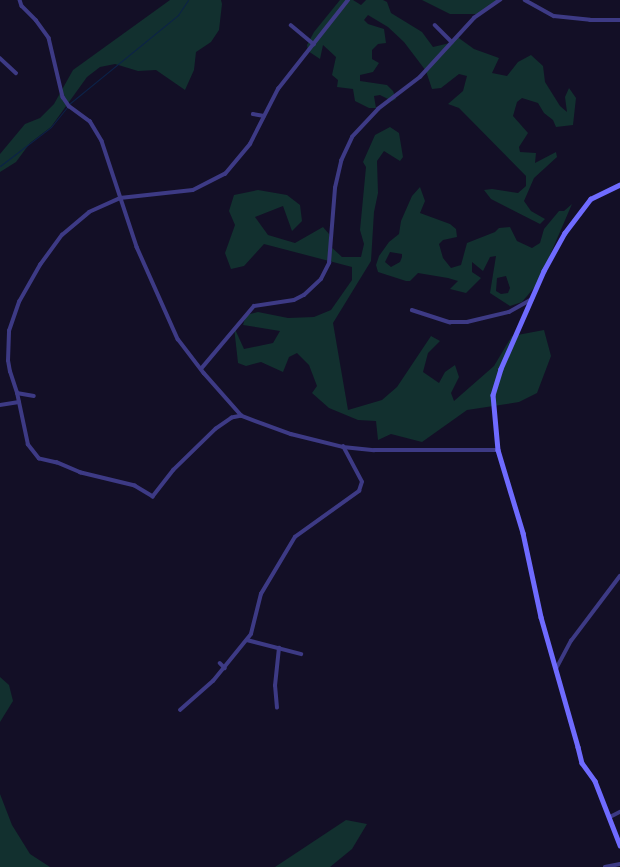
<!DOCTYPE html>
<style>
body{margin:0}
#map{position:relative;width:620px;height:867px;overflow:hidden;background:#130f26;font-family:"DejaVu Sans",sans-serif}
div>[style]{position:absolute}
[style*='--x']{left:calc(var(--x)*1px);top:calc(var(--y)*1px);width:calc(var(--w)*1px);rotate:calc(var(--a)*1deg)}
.green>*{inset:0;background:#12302f}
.stream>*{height:1px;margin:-0.5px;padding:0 0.5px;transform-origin:0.5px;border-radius:0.5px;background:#0c2248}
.minor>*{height:3.5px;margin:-1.75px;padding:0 1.75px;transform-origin:1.75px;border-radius:1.75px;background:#3d3a85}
.secondary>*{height:4.5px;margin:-2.25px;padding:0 2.25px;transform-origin:2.25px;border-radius:2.25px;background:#6f6bff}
span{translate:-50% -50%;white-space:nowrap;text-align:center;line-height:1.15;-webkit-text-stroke:3.5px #130f26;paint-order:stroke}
</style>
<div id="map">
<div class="green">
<i style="clip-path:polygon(170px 0,221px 0,222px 4px,219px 30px,211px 42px,196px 52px,194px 70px,185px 90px,156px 70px,138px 71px,115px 64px,100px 67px,87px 77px,51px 127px,30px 143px,16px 162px,0 172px,0 154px,25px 124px,40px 118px,54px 104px,73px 70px)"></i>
<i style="clip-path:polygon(340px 0,353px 0,361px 5px,366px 0,383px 0,387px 2px,391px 13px,422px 32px,433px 47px,450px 43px,456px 36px,474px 49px,499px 58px,492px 73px,507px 76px,518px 62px,531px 55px,543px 66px,545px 82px,560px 106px,567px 112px,565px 97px,569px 88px,576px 98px,573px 125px,556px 127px,553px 120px,544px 113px,538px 103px,522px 98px,517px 102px,513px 116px,528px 133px,519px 147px,520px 152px,536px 153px,535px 163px,556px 152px,557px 157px,534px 178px,524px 201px,531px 211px,545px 219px,540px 224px,491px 199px,484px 190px,492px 189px,518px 193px,526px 186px,526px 176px,459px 108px,448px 104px,463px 91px,467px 76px,459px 74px,441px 88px,432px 89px,426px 71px,404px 42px,388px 27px,368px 15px,364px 20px,368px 24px,384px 29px,386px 43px,378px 44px,372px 50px,372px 59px,379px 63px,373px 72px,360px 75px,360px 81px,387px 85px,393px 91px,396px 99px,392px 101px,380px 95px,374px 96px,376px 108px,369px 108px,355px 101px,353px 89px,337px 87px,338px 80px,332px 75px,336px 57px,323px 45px,320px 59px,308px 51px,307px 45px,314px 32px)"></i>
<i style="clip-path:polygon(422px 0,498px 0,479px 14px,450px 14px)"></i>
<i style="clip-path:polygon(390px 127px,399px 133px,403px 157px,400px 161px,384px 151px,377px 161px,378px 193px,374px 212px,371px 261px,333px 323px,348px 410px,382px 400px,397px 387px,431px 336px,440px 341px,428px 353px,423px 372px,439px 383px,445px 372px,455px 365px,459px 377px,451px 393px,454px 401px,494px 366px,512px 336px,544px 330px,551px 356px,537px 393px,519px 402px,467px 410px,422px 442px,391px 434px,378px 440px,376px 421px,358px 420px,329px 408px,312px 393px,317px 386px,309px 365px,297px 353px,289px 357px,283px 372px,261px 362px,246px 366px,238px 363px,234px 327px,244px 349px,273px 343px,280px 331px,243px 325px,246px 315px,258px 312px,288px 318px,314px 317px,331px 310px,352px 280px,352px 267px,264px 244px,244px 266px,231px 269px,225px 253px,235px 225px,229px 211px,234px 195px,258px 190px,287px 195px,300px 205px,302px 221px,292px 231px,283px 206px,255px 217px,268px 235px,295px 243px,323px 227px,329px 234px,329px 245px,342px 257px,361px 257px,364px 244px,360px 230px,366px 167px,363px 162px,375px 135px)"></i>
<i style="clip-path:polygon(evenodd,420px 187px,425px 201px,420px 213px,450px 224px,456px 229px,457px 237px,443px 240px,439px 244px,443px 258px,451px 268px,461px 265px,467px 243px,495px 232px,499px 228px,510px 227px,517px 241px,532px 248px,540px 243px,544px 229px,559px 211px,564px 211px,572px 204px,538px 283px,522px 302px,510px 306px,490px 293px,496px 256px,490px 257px,483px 271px,472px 262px,472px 272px,481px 278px,466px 293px,450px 289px,458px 281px,448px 278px,418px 273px,410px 281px,406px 281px,378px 272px,376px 265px,379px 256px,389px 242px,399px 234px,401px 221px,412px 196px,420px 187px,390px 252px,402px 254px,402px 257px,400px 262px,391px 267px,385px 262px,390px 252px,420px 187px,506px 276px,510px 288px,508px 293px,501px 294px,496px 291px,497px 278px,506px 276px)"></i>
<i style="clip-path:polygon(0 677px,9px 685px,13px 701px,0 722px)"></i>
<i style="clip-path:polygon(0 794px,12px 825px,30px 854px,50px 867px,0 867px)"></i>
<i style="clip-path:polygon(346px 820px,367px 824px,352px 849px,330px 867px,275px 867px)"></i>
</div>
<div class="stream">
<i style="--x:69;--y:104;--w:141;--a:-39.2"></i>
<i style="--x:178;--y:15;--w:18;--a:-56"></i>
<i style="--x:0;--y:166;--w:64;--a:-37.4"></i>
<i style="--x:51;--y:127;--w:26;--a:-51"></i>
</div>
<div class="minor">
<i style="--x:20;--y:0;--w:6;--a:72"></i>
<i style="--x:22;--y:6;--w:20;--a:45"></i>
<i style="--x:36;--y:20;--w:22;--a:54"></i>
<i style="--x:49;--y:38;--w:61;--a:76.7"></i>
<i style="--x:63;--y:97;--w:11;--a:56"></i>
<i style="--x:69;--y:106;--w:26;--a:36"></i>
<i style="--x:90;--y:121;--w:23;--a:59"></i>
<i style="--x:102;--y:141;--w:112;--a:71.7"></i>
<i style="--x:137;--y:247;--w:101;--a:66"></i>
<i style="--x:178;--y:339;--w:43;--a:52.6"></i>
<i style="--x:204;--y:373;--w:57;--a:48.5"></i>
<i style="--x:242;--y:416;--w:52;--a:20.2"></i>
<i style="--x:291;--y:434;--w:54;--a:14"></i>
<i style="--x:343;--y:447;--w:31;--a:6"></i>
<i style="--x:374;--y:450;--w:124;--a:0"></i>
<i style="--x:525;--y:0;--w:33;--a:29"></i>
<i style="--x:554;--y:16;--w:36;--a:6"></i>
<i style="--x:590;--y:20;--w:30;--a:0"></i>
<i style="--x:291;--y:25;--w:30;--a:40"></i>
<i style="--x:435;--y:25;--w:24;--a:45"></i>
<i style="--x:0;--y:58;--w:22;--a:43"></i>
<i style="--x:253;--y:114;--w:11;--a:10"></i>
<i style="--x:412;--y:310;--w:40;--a:18"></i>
<i style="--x:450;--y:322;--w:17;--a:0"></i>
<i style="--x:467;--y:322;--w:43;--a:-13.4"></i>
<i style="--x:509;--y:312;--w:26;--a:-29"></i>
<i style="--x:201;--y:369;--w:82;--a:-49.9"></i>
<i style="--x:254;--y:306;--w:40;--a:-8.5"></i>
<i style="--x:294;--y:300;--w:11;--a:-27"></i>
<i style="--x:304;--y:295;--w:23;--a:-43"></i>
<i style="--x:321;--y:279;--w:18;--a:-63"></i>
<i style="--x:329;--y:263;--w:75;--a:-85.4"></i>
<i style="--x:335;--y:188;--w:28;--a:-77"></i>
<i style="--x:341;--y:161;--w:26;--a:-65"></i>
<i style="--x:352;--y:137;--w:38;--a:-47"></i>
<i style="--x:378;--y:109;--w:53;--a:-37.3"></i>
<i style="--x:420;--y:77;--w:80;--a:-47.5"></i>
<i style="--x:474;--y:18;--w:32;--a:-35"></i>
<i style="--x:17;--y:393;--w:17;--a:10"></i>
<i style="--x:0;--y:405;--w:19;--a:-9"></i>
<i style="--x:242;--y:416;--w:10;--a:169"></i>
<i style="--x:232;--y:418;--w:19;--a:145"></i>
<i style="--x:216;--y:429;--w:59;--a:135.7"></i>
<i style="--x:174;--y:470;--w:34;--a:128"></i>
<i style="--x:153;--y:497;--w:21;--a:-149"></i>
<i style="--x:135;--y:486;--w:56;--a:-166.5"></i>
<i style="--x:81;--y:473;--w:26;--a:-157"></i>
<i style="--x:57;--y:463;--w:18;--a:-167"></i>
<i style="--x:39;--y:459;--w:18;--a:-128"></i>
<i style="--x:28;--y:445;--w:53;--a:-101.9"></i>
<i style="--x:17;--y:393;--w:22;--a:-108"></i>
<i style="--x:10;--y:372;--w:11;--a:-100"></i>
<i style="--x:8;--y:361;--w:30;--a:-88"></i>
<i style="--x:9;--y:331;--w:31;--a:-71"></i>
<i style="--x:19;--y:302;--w:43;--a:-60.4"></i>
<i style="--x:40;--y:265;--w:37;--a:-54"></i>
<i style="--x:62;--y:235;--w:35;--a:-40"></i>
<i style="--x:89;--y:212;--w:34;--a:-24"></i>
<i style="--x:120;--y:198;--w:73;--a:-6.3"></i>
<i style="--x:193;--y:190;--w:36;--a:-27"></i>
<i style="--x:225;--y:174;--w:39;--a:-50"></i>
<i style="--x:250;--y:144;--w:62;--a:-63"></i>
<i style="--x:278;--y:89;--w:113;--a:-51.8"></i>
<i style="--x:247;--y:640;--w:56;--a:14.5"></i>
<i style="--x:220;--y:663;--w:7;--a:45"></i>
<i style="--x:556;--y:669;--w:32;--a:-62"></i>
<i style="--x:571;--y:641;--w:81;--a:-53"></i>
<i style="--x:277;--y:708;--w:22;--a:-95"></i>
<i style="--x:275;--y:686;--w:38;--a:-84"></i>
<i style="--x:180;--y:710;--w:44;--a:-41.3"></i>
<i style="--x:213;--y:681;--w:60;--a:-51"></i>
<i style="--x:251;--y:634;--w:41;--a:-76"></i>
<i style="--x:261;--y:594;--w:66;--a:-59.2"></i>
<i style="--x:295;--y:537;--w:79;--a:-35.7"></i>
<i style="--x:359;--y:491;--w:9;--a:-72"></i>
<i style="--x:362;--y:482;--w:40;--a:-118"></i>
<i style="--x:610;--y:817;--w:11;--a:-27"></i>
<i style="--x:605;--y:867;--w:15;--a:-11"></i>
</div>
<div class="secondary">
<i style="--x:620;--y:185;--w:32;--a:154"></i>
<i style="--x:591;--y:199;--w:43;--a:127.4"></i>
<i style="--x:565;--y:233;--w:43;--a:118.9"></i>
<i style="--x:544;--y:271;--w:107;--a:113.7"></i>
<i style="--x:501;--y:369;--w:27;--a:107"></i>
<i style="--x:493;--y:395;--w:55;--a:84.8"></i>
<i style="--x:498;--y:450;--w:87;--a:73.2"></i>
<i style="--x:523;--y:533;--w:86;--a:77.9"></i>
<i style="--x:541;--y:617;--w:135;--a:74.1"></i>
<i style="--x:578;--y:747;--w:16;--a:76"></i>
<i style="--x:582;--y:763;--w:22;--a:54"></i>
<i style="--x:595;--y:781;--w:69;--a:68.7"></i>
</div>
</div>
